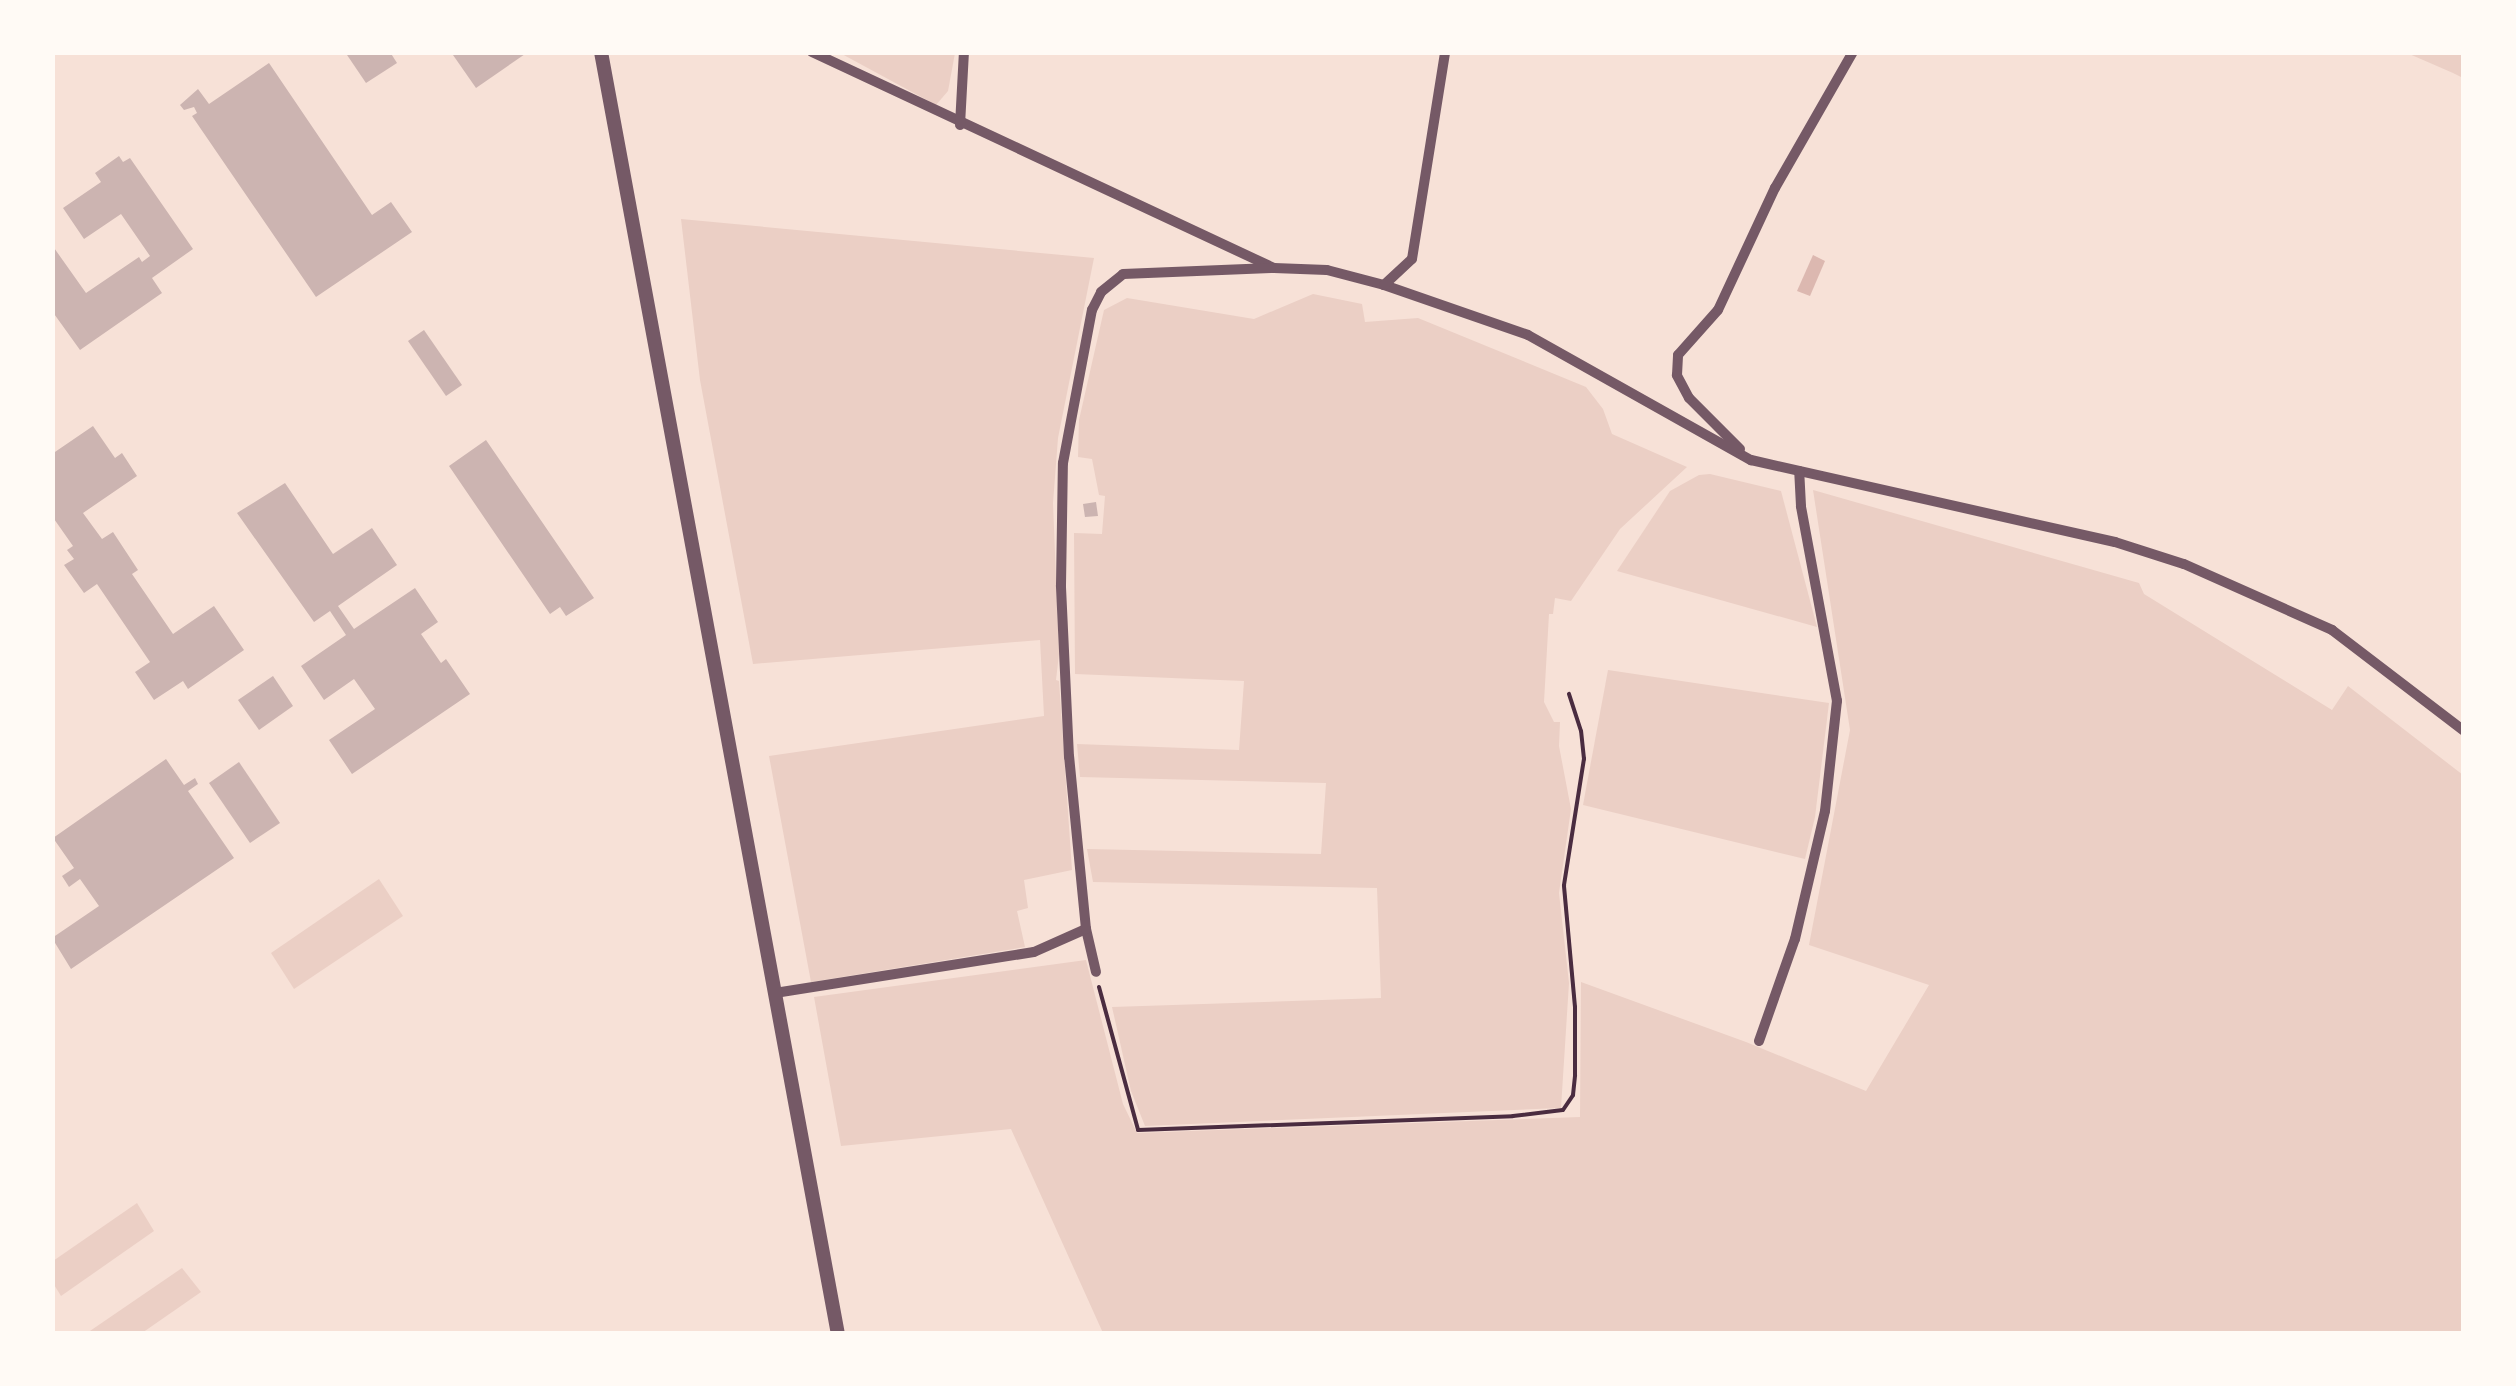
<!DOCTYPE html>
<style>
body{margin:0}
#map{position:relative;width:2516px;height:1386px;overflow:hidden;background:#f7e1d7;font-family:"IBM Plex Sans",sans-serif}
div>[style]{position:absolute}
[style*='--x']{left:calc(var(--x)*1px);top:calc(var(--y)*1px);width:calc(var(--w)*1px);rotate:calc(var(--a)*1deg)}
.green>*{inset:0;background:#ebcfc5}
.water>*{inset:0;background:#dcb8b0}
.building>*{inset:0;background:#ccb4b1}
.path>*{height:4px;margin:-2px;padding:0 2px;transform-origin:2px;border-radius:2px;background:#4a2c40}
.minor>*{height:10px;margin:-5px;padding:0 5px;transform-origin:5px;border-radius:5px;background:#755966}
.tertiary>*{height:14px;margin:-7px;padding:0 7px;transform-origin:7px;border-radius:7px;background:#755966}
span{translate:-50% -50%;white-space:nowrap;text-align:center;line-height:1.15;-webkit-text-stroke:9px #fffaf5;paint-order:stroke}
.frame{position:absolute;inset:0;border:55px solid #fffaf5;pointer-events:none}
</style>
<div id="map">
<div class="green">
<i style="clip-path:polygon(840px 53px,955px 53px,948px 91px,936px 105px)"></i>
<i style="clip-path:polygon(2407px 53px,2463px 53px,2463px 78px,2453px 73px)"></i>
<i style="clip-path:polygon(681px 219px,1094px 258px,1058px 438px,1053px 503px,1059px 654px,1056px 680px,1059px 681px,1072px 870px,1024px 880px,1028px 908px,1017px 911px,1025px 947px,811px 982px,769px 756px,1044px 716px,1040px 640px,753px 664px,700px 380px)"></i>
<i style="clip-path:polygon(1313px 294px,1362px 304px,1365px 322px,1418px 318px,1586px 387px,1603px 409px,1612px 434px,1687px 467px,1620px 529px,1571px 601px,1555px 598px,1553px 614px,1549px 614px,1544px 702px,1554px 722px,1560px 722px,1559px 746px,1571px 809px,1559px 893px,1569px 983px,1561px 1108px,1145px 1126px,1131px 1091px,1112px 1007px,1381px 998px,1377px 888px,1093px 882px,1087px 849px,1321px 854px,1326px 783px,1080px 777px,1077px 744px,1239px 750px,1244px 681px,1075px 674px,1074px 533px,1102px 534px,1105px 496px,1099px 495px,1092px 459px,1078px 457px,1079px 420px,1104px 310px,1127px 298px,1254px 319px)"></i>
<i style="clip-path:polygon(1710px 474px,1781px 491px,1817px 627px,1617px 571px,1670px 491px,1699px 475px)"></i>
<i style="clip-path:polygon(1813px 490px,2139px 583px,2144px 594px,2332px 710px,2348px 686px,2463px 775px,2463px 1333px,1103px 1333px,1011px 1129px,841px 1146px,814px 997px,1086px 960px,1123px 1104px,1137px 1133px,1580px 1117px,1581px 982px,1746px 1042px,1866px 1091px,1929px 985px,1809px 945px,1850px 730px)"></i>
<i style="clip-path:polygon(1608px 670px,1829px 703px,1815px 817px,1805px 859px,1583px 805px)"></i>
<i style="clip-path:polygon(379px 879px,403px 916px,294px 989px,271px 953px)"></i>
<i style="clip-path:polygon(137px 1203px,154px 1231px,61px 1296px,53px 1283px,53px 1261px)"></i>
<i style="clip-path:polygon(182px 1268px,201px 1292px,142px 1333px,87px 1333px)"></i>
</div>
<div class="water">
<i style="clip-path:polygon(1813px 255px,1825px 261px,1810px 296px,1797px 291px)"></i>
</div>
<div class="building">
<i style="clip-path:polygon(345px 52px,390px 52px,397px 63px,366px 83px)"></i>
<i style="clip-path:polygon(457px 52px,528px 52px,476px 88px,453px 55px)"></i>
<i style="clip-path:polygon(269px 63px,372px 215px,391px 202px,412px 232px,316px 297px,192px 116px,197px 113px,194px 107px,184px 110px,180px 105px,198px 89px,209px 104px)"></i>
<i style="clip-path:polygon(119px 156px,123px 162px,130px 158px,193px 249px,152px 278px,162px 293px,80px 350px,52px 311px,52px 245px,86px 293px,139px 257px,142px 262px,150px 256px,121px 214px,84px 239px,63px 208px,101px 182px,95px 173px)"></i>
<i style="clip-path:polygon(424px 330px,462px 385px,446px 396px,408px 341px)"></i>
<i style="clip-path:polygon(93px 426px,115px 458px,122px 453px,137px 476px,83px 513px,102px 539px,113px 532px,138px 570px,132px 574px,173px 634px,214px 606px,244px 650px,188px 689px,183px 681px,154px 700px,135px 672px,150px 662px,97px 584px,84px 593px,64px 565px,74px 559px,67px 550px,73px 546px,52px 516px,52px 454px)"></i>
<i style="clip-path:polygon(486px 440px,594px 598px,566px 616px,560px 607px,550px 614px,449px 466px)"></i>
<i style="clip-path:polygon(285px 483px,333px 554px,372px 528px,397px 565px,338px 606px,354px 629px,415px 588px,438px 622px,421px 634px,441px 663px,446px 659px,470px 694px,352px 774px,329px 740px,375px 709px,354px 679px,324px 700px,301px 666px,346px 635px,330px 611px,314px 622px,237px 513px)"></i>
<i style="clip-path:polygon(1096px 502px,1098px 516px,1085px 517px,1083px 504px)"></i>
<i style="clip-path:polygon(273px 676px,293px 706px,259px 730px,238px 700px)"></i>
<i style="clip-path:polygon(166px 759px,184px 785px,195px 778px,198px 784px,188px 791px,234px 858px,71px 969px,52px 938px,99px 906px,80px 879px,69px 887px,62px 876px,74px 868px,53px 838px)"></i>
<i style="clip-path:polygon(239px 762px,280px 823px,250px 843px,209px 783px)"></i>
</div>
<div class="path">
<i style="--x:1099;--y:987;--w:148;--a:74.7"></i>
<i style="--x:1138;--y:1130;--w:375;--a:-2.1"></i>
<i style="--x:1513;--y:1116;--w:50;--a:-6.8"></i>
<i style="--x:1563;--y:1110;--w:18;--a:-56"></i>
<i style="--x:1573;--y:1095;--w:20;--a:-84"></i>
<i style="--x:1575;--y:1075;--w:68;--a:-90"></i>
<i style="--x:1575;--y:1007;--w:122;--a:-95.2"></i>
<i style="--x:1564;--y:885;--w:128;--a:-81"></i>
<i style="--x:1584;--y:759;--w:28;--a:-96"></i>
<i style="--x:1581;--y:731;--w:39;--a:-108"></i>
</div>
<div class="minor">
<i style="--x:812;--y:52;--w:510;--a:25.06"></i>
<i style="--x:1274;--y:268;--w:53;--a:2.2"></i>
<i style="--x:1327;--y:270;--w:59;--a:14.7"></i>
<i style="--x:1384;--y:285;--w:152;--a:19.1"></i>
<i style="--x:1528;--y:335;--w:256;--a:29.3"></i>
<i style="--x:1751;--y:460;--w:373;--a:12.7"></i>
<i style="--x:2115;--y:542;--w:72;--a:17.7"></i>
<i style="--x:2184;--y:564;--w:162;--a:24"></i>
<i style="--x:2332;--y:630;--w:166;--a:37.4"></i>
<i style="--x:960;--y:125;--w:73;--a:-86.9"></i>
<i style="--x:1384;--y:285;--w:38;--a:-43"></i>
<i style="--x:1412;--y:259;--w:210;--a:-80.9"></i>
<i style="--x:1740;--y:449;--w:72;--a:-135"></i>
<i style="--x:1689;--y:398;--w:26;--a:-118"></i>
<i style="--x:1677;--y:375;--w:20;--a:-87"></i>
<i style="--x:1678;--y:355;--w:60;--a:-48.4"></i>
<i style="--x:1718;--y:310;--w:135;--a:-65"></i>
<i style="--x:1775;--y:188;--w:157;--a:-60.2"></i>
<i style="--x:1086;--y:929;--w:44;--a:76.9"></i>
<i style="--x:775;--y:993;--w:262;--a:-9"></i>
<i style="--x:1034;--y:952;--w:57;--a:-23.9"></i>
<i style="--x:1086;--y:929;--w:173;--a:-95.6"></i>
<i style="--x:1069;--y:757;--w:172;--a:-92.7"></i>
<i style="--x:1061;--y:585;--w:122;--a:-89.1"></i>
<i style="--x:1063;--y:463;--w:156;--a:-79.3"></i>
<i style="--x:1092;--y:310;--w:20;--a:-63"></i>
<i style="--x:1101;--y:292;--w:28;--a:-39"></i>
<i style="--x:1123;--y:274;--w:148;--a:-2.3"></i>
<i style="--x:1759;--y:1041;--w:108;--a:-70.6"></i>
<i style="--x:1795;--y:939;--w:131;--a:-76.8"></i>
<i style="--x:1825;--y:811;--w:111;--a:-83.8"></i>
<i style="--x:1837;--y:701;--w:198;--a:-100.5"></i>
<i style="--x:1801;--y:506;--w:35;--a:-93"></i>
</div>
<div class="tertiary">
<i style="--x:601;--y:52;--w:1304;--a:79.53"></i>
</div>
<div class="frame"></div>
</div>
